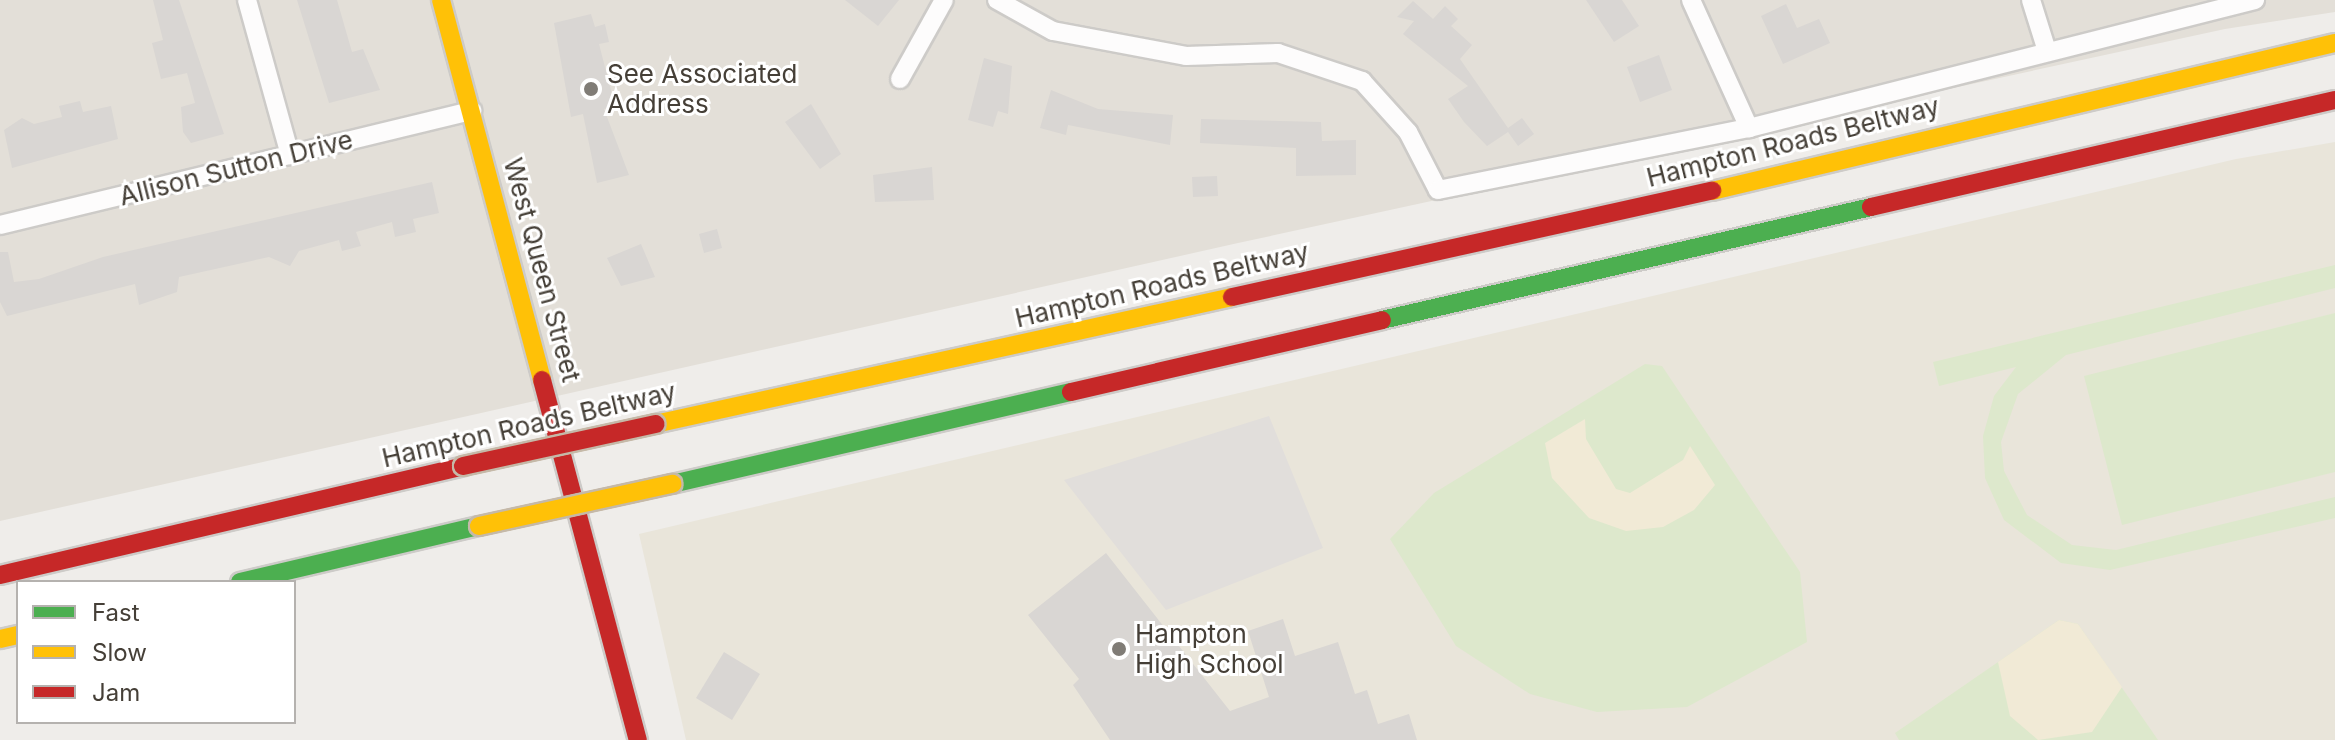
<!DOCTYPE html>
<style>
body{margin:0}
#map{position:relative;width:2335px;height:740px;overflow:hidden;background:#efedea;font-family:Inter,sans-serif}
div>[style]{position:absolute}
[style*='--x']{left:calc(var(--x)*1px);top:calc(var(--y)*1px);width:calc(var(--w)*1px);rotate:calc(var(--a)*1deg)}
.residential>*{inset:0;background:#e3dfd8}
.education>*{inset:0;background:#e9e5da}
.green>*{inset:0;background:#dde8cc}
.sand>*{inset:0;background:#f1ead6}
.parking>*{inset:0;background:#e1dedb}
.building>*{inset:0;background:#d9d6d3}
.roads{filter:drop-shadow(2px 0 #cdcbc8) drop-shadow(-2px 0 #cdcbc8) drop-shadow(0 2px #cdcbc8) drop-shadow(0 -2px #cdcbc8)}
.street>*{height:18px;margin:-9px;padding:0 9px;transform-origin:9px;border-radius:9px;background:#fdfcfc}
.fast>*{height:18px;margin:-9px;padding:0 9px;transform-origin:9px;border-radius:9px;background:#4caf50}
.slow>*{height:18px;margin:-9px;padding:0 9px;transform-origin:9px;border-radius:9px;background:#ffc107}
.jam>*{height:18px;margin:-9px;padding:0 9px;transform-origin:9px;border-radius:9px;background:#c62828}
.bridges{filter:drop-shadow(2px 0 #c5b9a8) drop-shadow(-2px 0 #c5b9a8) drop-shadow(0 2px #c5b9a8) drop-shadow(0 -2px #c5b9a8)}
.slow-bridge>*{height:18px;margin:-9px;padding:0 9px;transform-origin:9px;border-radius:9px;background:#ffc107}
.jam-bridge>*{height:18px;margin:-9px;padding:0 9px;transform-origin:9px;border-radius:9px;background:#c62828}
.dots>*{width:22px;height:22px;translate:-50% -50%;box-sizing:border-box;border:4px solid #fff;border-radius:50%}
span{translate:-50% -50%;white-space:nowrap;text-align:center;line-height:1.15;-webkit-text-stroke:6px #fff;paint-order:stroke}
.poi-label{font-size:26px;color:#453f37}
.left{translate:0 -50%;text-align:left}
.street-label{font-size:26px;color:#453f37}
.legend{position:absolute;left:16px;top:580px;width:280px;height:144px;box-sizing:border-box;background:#fff;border:2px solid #b5b2af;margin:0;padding:10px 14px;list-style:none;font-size:24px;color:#453f37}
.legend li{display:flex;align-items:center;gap:16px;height:40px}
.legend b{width:40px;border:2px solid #b5b2af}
</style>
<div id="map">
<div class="residential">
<i style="clip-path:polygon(0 0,2335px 0,2335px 12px,2225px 29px,1238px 243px,0 521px)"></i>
</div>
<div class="education">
<i style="clip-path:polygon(2335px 142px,2335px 740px,686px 740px,639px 534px,2236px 159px)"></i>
</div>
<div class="green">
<i style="clip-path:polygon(2335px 265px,2335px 288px,2066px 355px,2018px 394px,2001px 442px,2004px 471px,2027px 515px,2072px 545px,2116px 550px,2335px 497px,2335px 518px,2110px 570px,2061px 563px,2004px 520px,1985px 478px,1983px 436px,1994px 396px,2016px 367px,1939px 386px,1933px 362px)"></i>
<i style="clip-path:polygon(2335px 313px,2335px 472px,2122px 525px,2084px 376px)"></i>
<i style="clip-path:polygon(1645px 364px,1662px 366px,1800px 572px,1807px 642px,1687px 707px,1597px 712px,1530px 694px,1456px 646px,1390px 539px,1434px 493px)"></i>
<i style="clip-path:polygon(2059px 620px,2078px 624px,2158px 740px,1899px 740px,1895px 733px)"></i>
</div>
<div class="sand">
<i style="clip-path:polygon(1585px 419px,1586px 439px,1616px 489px,1630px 493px,1683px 460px,1690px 446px,1715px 485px,1694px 510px,1663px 527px,1626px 531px,1589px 518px,1552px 478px,1545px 443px)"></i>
<i style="clip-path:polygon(2059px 620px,2078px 624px,2122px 687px,2092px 732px,2038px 740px,2010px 716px,1998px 662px)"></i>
</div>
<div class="parking">
<i style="clip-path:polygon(1269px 416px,1323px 548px,1166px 610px,1064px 480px)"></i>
</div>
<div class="building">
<i style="clip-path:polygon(153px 0,179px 0,224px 134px,191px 143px,183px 132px,181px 107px,195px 103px,187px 73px,161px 79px,152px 43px,163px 40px)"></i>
<i style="clip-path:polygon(297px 0,337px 0,352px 52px,363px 49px,380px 90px,329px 103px)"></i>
<i style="clip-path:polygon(845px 0,899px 0,878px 26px)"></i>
<i style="clip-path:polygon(1586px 0,1622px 0,1639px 26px,1614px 42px)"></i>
<i style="clip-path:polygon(1413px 1px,1433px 19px,1445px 6px,1458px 19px,1451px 26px,1472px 45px,1460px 59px,1508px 128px,1522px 118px,1534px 134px,1518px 146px,1508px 132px,1487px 146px,1464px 122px,1448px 99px,1468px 86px,1403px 34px,1414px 21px,1397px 17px)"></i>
<i style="clip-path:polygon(1786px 4px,1797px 28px,1819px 19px,1830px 43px,1783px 64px,1761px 16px)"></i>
<i style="clip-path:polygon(591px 14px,595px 27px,605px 24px,609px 42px,599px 44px,615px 106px,604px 109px,629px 175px,597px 183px,583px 114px,571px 117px,554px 23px)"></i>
<i style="clip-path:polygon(1659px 55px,1672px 90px,1640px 102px,1627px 67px)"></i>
<i style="clip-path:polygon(984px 58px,1012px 66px,1008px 114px,998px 111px,993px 127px,968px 120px)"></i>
<i style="clip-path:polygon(1051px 90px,1098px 109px,1173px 115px,1170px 145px,1068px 125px,1066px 135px,1040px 128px)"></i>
<i style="clip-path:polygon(80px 101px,83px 112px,111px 106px,118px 139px,12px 168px,4px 130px,22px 118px,34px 124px,62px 117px,59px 106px)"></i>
<i style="clip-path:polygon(811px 104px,841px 154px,820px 169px,785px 122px)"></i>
<i style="clip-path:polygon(1201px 119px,1321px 122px,1322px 141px,1356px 140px,1356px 175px,1296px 176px,1296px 148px,1200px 143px)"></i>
<i style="clip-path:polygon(932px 167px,934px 200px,875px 202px,873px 175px)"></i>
<i style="clip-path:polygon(1217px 176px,1218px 196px,1193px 197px,1192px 177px)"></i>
<i style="clip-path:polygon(432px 182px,439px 213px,413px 219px,416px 232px,395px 237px,392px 222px,356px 232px,361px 246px,342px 251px,339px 240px,299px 251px,290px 266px,269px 257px,179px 277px,177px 292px,139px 305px,135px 284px,7px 316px,0 302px,0 252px,8px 252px,14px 282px,39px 279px,103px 257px)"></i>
<i style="clip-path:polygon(717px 229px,722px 248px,704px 253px,699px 234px)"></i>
<i style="clip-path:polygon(641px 244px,655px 277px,621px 286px,607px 258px)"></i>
<i style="clip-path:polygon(1106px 553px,1230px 711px,1269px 697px,1248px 631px,1283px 619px,1295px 656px,1338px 642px,1355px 694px,1367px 690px,1378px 724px,1409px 714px,1417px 740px,1110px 740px,1073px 685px,1079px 679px,1028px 615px)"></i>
<i style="clip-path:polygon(724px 652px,760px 674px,732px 720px,696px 698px)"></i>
</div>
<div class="roads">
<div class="street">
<i style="--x:247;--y:0;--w:161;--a:74.5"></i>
<i style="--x:997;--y:0;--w:64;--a:29"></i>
<i style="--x:1053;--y:31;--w:135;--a:10.6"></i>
<i style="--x:1186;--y:56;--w:92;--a:-1.9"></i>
<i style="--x:1278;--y:53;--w:89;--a:18.4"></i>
<i style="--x:1362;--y:81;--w:69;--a:48"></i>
<i style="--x:1408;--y:132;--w:65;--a:62.7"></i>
<i style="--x:1438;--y:190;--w:317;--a:-11.3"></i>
<i style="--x:1749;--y:128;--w:522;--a:-14.2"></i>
<i style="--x:1691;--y:0;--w:141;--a:65.6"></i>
<i style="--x:2031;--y:0;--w:50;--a:72.6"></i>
<i style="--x:900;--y:79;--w:90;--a:-60.9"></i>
<i style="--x:0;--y:225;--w:486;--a:-13.6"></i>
</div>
<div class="fast">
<i style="--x:1382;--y:320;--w:502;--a:-13.01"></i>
<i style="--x:672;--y:484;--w:409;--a:-13"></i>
<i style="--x:240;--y:582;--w:245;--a:-13.2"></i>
</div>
<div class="slow">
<i style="--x:441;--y:0;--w:393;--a:75.1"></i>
<i style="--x:1712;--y:191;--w:640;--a:-13.36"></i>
<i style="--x:655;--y:424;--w:591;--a:-12.41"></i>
<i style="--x:0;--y:639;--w:18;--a:-13"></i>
</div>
<div class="jam">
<i style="--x:1871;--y:207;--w:476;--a:-13"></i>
<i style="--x:1232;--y:297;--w:492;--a:-12.5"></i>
<i style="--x:542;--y:380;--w:373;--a:75.1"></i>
<i style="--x:1071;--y:392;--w:319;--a:-13"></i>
<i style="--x:0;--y:575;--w:476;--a:-13.2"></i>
</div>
</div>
<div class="bridges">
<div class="slow-bridge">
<i style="--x:479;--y:526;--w:198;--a:-12.3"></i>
</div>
<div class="jam-bridge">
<i style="--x:463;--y:466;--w:197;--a:-12.3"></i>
</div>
</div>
<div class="dots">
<i style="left:591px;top:89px;background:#807c76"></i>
<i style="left:1119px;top:649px;background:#807c76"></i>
</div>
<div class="poi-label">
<span class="left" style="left:607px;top:89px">See Associated<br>Address</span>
<span class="left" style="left:1135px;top:649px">Hampton<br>High School</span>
</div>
<div class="street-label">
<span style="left:1793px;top:142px;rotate:-14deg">Hampton Roads Beltway</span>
<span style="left:236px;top:168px;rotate:-14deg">Allison Sutton Drive</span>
<span style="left:542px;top:270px;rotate:75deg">West Queen Street</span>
<span style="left:1162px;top:285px;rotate:-13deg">Hampton Roads Beltway</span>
<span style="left:529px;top:425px;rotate:-13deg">Hampton Roads Beltway</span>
</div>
<ul class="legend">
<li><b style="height:10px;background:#4caf50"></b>Fast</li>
<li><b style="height:10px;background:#ffc107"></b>Slow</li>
<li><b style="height:10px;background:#c62828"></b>Jam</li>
</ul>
</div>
